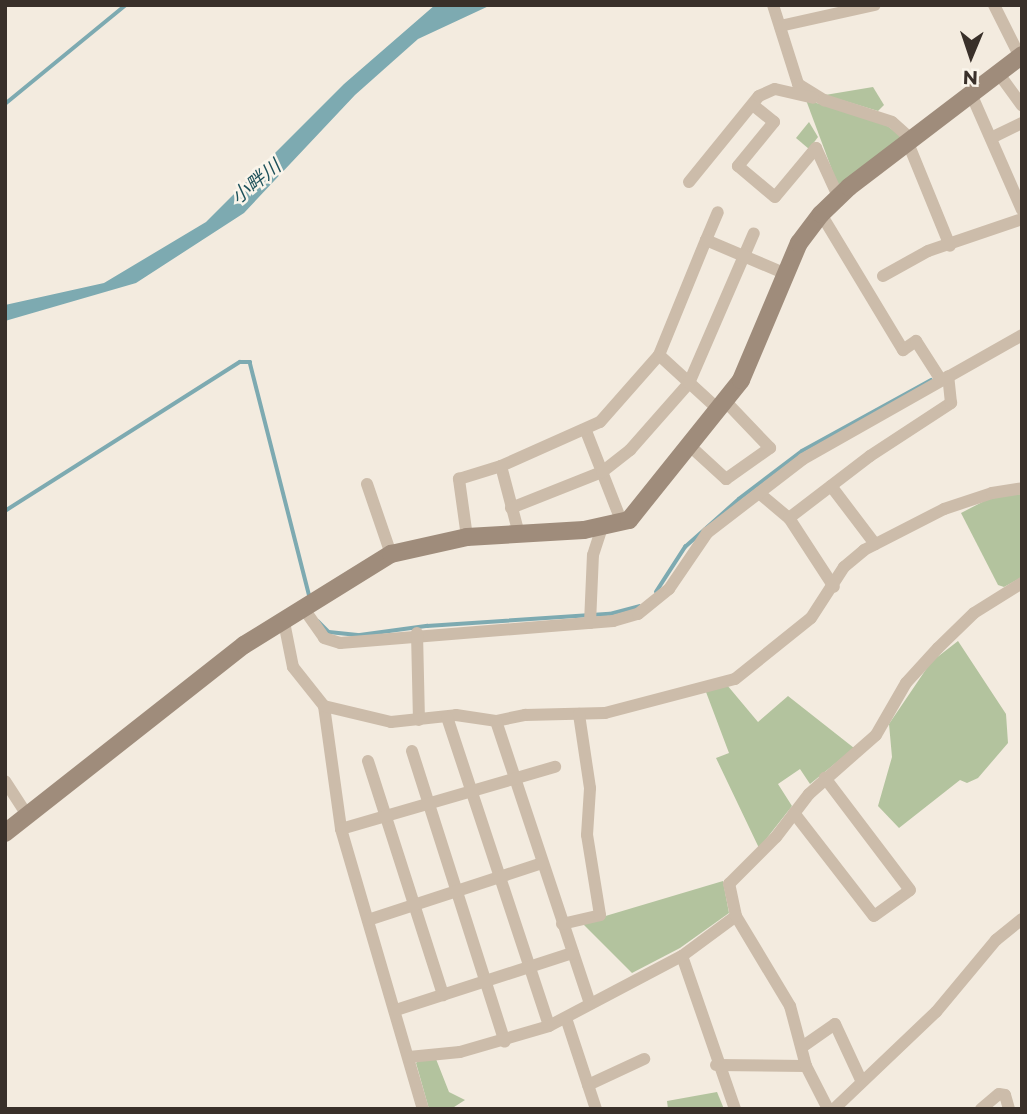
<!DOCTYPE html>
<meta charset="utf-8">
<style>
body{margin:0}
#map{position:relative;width:1027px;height:1114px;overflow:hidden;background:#f3ebdf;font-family:Montserrat,"Noto Sans JP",sans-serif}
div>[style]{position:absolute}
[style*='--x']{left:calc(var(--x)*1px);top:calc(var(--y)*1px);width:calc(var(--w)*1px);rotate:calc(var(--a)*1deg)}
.green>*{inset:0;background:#b3c39e}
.water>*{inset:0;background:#7daab1}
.stream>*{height:3.5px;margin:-1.75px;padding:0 1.75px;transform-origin:1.75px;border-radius:1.75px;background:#7daab1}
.street>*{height:12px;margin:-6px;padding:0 6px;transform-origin:6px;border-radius:6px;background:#ccbcaa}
.secondary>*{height:18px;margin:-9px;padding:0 9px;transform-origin:9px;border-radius:9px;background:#9f8c7b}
span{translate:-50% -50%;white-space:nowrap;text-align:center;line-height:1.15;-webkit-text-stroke:5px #faf5eb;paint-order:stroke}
.water-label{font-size:19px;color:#1e525b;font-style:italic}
.frame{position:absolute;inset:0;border:7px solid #39302a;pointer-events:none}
.north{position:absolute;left:936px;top:21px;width:70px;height:70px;-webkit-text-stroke:5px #faf5eb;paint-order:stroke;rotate:182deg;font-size:19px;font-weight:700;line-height:28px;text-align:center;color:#39302a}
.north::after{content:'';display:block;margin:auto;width:24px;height:32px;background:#39302a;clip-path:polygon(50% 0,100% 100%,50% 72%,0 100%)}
</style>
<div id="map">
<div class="green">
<i style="clip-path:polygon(873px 87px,884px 105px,878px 111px,825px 95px)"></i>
<i style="clip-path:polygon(806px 100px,880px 121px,903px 137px,838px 186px)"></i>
<i style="clip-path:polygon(809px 122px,818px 137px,809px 149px,796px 138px)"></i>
<i style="clip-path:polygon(1022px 494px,1022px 577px,1004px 587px,998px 585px,961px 513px,992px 497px)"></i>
<i style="clip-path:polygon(958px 641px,1006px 714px,1008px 743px,978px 778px,967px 783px,960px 780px,899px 828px,878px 806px,892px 757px,889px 724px,931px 662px)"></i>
<i style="clip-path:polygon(727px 685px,758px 722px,788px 696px,854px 748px,810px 784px,800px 769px,778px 784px,792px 806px,759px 848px,716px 758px,729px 753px,706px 692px)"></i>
<i style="clip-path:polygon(723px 881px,729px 913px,680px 948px,632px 973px,582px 923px)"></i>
<i style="clip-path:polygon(420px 1059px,436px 1059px,449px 1092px,465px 1100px,451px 1109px,429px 1109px,416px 1063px)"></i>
<i style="clip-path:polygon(717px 1092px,724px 1109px,668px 1109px,667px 1101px)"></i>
</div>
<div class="water">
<i style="clip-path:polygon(435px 5px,491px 5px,418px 39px,355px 95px,244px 213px,136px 283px,5px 321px,5px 305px,104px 283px,206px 222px,344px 84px)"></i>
</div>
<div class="stream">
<i style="--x:5;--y:104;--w:156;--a:-39.3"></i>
<i style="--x:5;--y:511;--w:278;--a:-32.4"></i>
<i style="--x:240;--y:362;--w:10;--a:0"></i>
<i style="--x:250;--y:362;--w:244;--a:75.7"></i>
<i style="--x:656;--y:592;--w:54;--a:-57.2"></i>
<i style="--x:685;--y:547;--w:72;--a:-41.6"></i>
<i style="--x:739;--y:499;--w:79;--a:-37.3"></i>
<i style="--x:802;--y:451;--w:147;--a:-28.8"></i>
<i style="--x:318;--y:621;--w:16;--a:45"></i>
<i style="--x:329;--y:632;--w:31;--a:6"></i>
<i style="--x:360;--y:635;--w:68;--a:-7.7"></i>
<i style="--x:427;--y:626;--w:183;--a:-3.8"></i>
<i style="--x:610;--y:614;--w:30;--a:-15"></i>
</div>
<div class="street">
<i style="--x:773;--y:5;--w:83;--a:72.4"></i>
<i style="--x:798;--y:84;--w:31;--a:32"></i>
<i style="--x:824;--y:100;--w:71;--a:17.9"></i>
<i style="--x:892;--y:122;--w:27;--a:42"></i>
<i style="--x:994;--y:5;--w:63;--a:63.4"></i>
<i style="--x:780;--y:26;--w:97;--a:-12.5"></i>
<i style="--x:999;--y:74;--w:39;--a:54"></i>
<i style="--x:972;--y:96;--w:124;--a:66.3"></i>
<i style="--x:753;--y:105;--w:27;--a:39"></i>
<i style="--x:774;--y:122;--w:57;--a:129.3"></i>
<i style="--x:738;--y:166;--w:48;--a:40"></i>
<i style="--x:775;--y:197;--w:64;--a:-50.1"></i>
<i style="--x:816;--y:148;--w:53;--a:65.4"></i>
<i style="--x:991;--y:138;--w:34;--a:-26"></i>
<i style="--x:908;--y:143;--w:111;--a:67.8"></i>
<i style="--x:689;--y:182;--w:111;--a:-50.9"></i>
<i style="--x:759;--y:96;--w:17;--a:-24"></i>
<i style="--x:775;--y:89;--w:39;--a:13"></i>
<i style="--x:821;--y:214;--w:159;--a:58.9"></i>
<i style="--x:903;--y:350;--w:16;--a:-35"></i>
<i style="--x:916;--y:341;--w:46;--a:57.3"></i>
<i style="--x:706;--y:240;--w:30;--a:-67"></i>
<i style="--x:883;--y:276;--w:51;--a:-29.1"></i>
<i style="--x:928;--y:251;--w:99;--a:-18.8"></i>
<i style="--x:659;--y:355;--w:81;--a:42.5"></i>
<i style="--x:586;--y:431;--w:99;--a:68.6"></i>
<i style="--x:690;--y:446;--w:49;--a:42.5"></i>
<i style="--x:726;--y:479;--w:54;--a:-35.2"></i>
<i style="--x:770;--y:448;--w:64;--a:-133.7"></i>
<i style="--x:501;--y:466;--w:70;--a:75.2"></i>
<i style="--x:367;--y:484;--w:74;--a:71.1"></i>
<i style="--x:831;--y:486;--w:73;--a:52.8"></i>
<i style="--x:759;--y:493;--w:39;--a:40"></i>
<i style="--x:789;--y:518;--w:82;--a:56.9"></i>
<i style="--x:511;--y:508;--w:98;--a:-21.6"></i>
<i style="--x:602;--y:472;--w:36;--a:-38"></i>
<i style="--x:630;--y:450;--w:89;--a:-48.6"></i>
<i style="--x:689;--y:383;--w:163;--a:-66.6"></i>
<i style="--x:789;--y:518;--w:102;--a:-37.4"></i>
<i style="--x:870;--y:456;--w:97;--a:-33.2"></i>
<i style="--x:951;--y:403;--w:27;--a:-96"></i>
<i style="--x:467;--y:537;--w:59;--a:-97.9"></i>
<i style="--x:459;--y:479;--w:44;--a:-17.2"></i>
<i style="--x:501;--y:466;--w:108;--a:-24"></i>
<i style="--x:600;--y:422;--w:89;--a:-48.6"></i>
<i style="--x:659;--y:355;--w:124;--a:-67.8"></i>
<i style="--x:706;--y:240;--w:87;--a:23"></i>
<i style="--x:304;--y:609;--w:35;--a:55"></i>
<i style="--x:324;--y:638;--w:17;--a:17"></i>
<i style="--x:340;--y:643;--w:274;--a:-4.6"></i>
<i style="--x:613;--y:621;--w:26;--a:-16"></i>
<i style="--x:638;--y:614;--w:40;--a:-39"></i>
<i style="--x:669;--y:589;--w:68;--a:-55.8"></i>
<i style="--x:707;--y:533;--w:121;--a:-37.6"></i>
<i style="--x:803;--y:459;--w:252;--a:-29.5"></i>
<i style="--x:284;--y:622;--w:46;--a:78.7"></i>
<i style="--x:293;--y:667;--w:50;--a:51.5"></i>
<i style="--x:324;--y:706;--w:124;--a:82.1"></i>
<i style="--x:341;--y:829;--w:292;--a:73.7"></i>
<i style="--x:590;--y:623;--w:68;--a:-87.5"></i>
<i style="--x:593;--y:555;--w:28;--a:-72"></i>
<i style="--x:417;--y:633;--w:87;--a:88.7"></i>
<i style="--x:324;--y:706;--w:69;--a:13.4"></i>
<i style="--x:391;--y:722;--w:65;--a:-6.1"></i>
<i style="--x:456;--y:715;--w:40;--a:8.5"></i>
<i style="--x:496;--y:721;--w:30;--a:-12"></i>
<i style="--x:525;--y:715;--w:80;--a:-1.4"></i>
<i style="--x:605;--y:713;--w:134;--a:-14.7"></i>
<i style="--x:735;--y:679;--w:97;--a:-38.8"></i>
<i style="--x:811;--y:618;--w:61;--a:-57.1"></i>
<i style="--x:844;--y:567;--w:26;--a:-40"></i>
<i style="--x:864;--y:550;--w:90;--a:-27.1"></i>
<i style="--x:944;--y:509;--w:51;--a:-18.4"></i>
<i style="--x:992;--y:493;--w:30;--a:-9"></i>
<i style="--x:447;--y:717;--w:325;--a:71.7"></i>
<i style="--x:496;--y:721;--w:298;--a:71.6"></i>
<i style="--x:412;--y:751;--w:305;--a:72.3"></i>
<i style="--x:368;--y:761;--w:246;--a:72.2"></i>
<i style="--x:5;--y:781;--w:40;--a:57.1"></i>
<i style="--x:794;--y:813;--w:130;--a:52.2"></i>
<i style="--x:874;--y:916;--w:44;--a:-35.8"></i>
<i style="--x:910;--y:890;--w:141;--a:-127.2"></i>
<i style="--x:341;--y:829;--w:223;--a:-16.2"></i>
<i style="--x:368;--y:920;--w:183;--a:-18.1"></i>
<i style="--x:562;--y:924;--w:39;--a:-13"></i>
<i style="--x:600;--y:915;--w:81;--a:-99.2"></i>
<i style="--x:587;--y:835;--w:47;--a:-86.3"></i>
<i style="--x:590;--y:788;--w:75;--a:-98.5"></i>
<i style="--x:682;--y:956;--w:162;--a:70.9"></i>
<i style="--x:396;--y:1010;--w:186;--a:-17.9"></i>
<i style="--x:566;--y:1018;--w:96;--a:71.8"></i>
<i style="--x:802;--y:1047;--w:40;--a:-34.9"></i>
<i style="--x:835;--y:1024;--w:62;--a:65.1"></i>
<i style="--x:409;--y:1057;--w:51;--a:-5.6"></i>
<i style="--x:460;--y:1052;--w:93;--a:-16.3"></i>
<i style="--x:549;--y:1026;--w:150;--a:-27.8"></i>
<i style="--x:682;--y:956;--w:67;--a:-36.5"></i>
<i style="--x:716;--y:1065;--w:90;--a:0.6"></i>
<i style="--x:588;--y:1085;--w:62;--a:-24.9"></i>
<i style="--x:828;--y:1109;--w:48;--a:-117.1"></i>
<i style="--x:806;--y:1066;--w:62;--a:-104.9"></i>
<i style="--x:790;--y:1006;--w:105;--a:-121"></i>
<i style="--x:736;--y:916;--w:33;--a:-102"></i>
<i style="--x:729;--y:884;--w:66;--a:-45"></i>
<i style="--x:776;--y:837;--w:54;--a:-52.5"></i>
<i style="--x:809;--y:794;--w:89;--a:-41.4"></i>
<i style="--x:876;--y:735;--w:60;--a:-60"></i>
<i style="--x:906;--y:683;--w:47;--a:-47.6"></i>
<i style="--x:938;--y:648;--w:50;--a:-44.2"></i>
<i style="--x:974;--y:613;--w:57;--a:-32"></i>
<i style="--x:834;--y:1109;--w:141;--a:-43.6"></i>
<i style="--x:936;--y:1012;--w:94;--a:-50.2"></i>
<i style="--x:996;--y:940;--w:33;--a:-39"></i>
<i style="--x:981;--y:1109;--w:23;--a:-40"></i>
<i style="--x:999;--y:1094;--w:6;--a:9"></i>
<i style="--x:1005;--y:1095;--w:15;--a:74"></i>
</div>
<div class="secondary">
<i style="--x:5;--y:833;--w:304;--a:-38.2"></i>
<i style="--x:244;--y:645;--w:173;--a:-31.8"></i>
<i style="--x:391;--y:554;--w:78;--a:-12.6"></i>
<i style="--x:467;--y:537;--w:117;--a:-3.4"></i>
<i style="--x:584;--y:530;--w:46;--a:-12.5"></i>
<i style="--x:629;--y:520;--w:179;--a:-51.3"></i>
<i style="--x:741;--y:380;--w:149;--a:-67.1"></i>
<i style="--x:799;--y:243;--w:36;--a:-53"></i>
<i style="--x:821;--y:214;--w:39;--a:-44"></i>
<i style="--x:849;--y:187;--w:218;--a:-37.3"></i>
</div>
<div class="water-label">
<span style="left:256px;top:182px;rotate:-39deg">小畔川</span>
</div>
<div class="frame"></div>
<div class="north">N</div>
</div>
